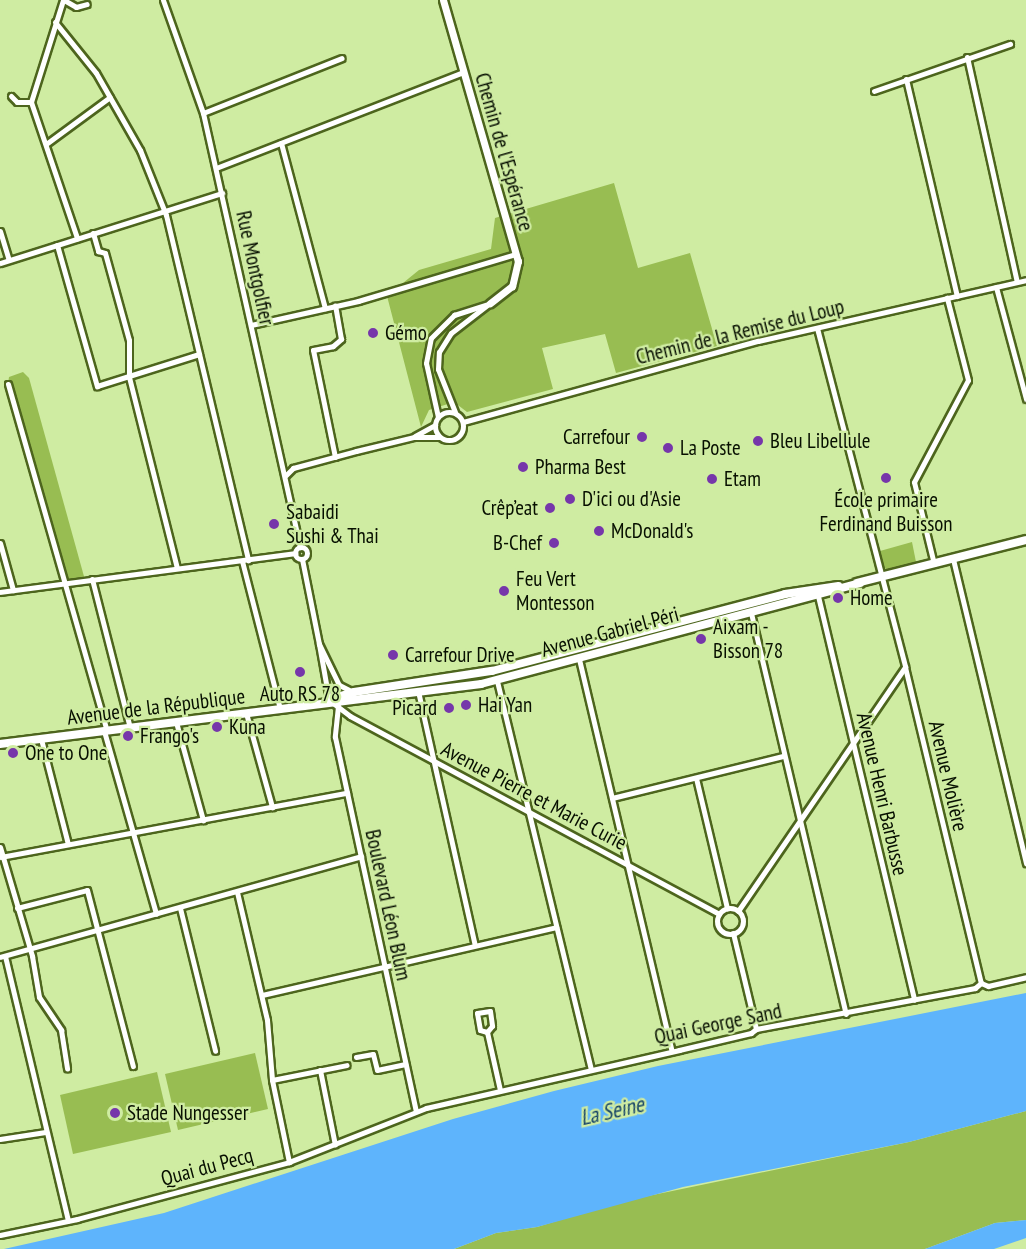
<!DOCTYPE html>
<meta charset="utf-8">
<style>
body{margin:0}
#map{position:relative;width:1026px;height:1249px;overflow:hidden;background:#cfeca2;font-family:"PT Sans Narrow",sans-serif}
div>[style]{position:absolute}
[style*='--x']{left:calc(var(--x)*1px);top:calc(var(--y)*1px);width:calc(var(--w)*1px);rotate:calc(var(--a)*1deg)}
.green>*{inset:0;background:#98bd52}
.water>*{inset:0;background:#5eb4fc}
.roads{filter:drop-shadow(2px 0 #4d651d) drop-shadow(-2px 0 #4d651d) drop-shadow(0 2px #4d651d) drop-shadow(0 -2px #4d651d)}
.minor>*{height:5px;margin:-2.5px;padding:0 2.5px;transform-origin:2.5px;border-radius:2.5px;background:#fff}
.minor>.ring{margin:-2.5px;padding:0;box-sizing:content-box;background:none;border:5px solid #fff;border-radius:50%}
.tertiary>*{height:7px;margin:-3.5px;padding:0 3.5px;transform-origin:3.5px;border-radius:3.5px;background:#fff}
.primary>*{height:8px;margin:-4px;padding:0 4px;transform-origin:4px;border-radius:4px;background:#fff}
.dots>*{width:16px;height:16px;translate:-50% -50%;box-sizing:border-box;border:3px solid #cfeca2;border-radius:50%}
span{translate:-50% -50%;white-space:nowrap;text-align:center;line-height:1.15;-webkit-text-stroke:4.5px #cfeca2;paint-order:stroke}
.street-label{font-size:21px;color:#070f00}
.poi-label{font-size:21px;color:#070f00}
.left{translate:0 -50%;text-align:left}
.right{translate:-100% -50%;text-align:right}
.water-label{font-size:22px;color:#164467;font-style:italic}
</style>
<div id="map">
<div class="green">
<i style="clip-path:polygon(614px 183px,638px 268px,690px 253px,717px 346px,616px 373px,605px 334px,542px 348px,553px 389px,467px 412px,454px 402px,429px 410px,421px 427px,387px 296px,419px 270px,491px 249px,495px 218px)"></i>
<i style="clip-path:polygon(23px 372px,29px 378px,85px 580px,66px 583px,8px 384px,9px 377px)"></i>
<i style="clip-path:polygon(912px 542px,916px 562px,887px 570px,884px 567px,880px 551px)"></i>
<i style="clip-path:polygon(255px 1053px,268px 1109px,178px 1130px,165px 1074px)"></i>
<i style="clip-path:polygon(157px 1072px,171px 1132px,73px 1154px,60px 1095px)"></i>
<i style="clip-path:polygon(1026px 1111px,1026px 1220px,995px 1223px,925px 1249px,454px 1249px,496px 1233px,537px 1227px,619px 1202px,909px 1142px)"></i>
</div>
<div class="water">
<i style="clip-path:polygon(1026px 993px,1026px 1111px,909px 1142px,683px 1187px,537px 1227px,496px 1233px,454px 1249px,4px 1249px,164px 1213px,453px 1119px,554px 1091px,658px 1066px)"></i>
<i style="clip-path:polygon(1026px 1220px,1026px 1238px,994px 1249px,925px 1249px,995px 1223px)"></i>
</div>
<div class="roads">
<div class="minor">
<i style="--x:63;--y:0;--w:107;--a:107.4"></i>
<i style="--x:31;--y:102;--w:144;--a:71.3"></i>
<i style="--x:64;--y:0;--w:14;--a:30"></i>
<i style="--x:76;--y:7;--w:11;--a:-15"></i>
<i style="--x:163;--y:0;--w:120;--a:70.5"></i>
<i style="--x:203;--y:113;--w:445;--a:77.4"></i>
<i style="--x:55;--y:22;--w:65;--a:51.2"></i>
<i style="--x:96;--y:73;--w:89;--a:60.3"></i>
<i style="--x:140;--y:150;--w:70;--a:68.2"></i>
<i style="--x:166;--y:215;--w:355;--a:76.6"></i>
<i style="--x:967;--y:57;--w:230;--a:77.5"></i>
<i style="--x:906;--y:79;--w:223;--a:76.8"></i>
<i style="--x:874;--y:91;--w:144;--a:-19.1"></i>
<i style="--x:11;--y:96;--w:8;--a:45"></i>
<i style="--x:17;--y:102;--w:14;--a:0"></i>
<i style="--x:203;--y:113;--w:149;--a:-21.6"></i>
<i style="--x:281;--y:143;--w:171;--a:75.1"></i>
<i style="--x:46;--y:144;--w:79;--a:-36.3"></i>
<i style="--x:216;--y:168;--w:265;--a:-21.2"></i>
<i style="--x:0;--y:231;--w:30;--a:73"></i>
<i style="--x:93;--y:233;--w:19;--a:74"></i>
<i style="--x:98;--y:251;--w:7;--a:16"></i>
<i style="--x:105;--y:253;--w:90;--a:74.6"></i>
<i style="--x:129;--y:340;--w:37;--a:90"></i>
<i style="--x:129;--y:377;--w:197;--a:75.9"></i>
<i style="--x:57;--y:245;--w:147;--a:74.2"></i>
<i style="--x:97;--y:386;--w:107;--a:-17.4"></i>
<i style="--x:0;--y:263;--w:233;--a:-17.5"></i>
<i style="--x:996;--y:287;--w:116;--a:75"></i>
<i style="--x:251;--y:325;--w:110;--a:-12.6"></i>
<i style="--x:358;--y:301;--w:165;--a:-16.6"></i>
<i style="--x:817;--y:328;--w:350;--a:75.4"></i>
<i style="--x:905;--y:667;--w:325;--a:76.5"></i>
<i style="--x:8;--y:384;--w:361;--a:74.1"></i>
<i class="ring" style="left:435px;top:412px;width:23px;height:23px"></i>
<i style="--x:455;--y:412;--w:46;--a:-111.6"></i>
<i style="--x:438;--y:369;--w:17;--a:-87"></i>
<i style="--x:439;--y:352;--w:22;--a:-58"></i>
<i style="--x:451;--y:333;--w:49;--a:-37.6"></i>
<i style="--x:438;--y:417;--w:55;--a:-102.5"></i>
<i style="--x:426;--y:363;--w:25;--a:-79"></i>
<i style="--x:431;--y:338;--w:33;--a:-45"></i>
<i style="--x:454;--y:315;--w:38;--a:-18"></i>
<i style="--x:463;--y:422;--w:306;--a:-15.4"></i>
<i style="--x:758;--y:341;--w:275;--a:-12.8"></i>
<i style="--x:415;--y:436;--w:23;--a:-29"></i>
<i style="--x:335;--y:457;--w:109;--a:-101.6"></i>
<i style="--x:313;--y:350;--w:20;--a:-11"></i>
<i style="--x:333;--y:346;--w:11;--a:-41"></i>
<i style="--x:341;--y:339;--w:34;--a:-100"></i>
<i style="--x:286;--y:475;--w:10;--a:-45"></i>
<i style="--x:293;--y:468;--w:65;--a:-15.1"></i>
<i style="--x:356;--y:451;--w:60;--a:-13.6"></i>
<i style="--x:414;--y:437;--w:25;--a:0"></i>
<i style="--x:0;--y:543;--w:49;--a:74.5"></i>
<i class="ring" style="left:295px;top:547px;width:7px;height:7px"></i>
<i style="--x:302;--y:559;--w:87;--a:78.7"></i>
<i style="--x:953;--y:559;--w:313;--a:76.5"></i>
<i style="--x:242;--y:561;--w:153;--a:75.6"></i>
<i style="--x:934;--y:564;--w:84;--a:-103.7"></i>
<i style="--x:914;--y:482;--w:115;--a:-62.1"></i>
<i style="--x:968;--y:380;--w:85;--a:-104.4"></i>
<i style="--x:92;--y:579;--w:154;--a:75.7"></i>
<i style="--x:0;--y:592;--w:298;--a:-7.5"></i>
<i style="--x:818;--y:596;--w:415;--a:76.6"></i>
<i style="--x:751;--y:613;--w:412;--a:76.7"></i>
<i style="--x:579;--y:659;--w:403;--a:76.7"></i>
<i style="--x:497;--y:681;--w:399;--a:76.4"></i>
<i style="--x:418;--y:691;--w:260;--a:77.4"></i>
<i style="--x:353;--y:692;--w:16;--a:-153"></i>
<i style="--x:339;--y:685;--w:46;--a:-116"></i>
<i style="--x:319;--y:644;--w:57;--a:79.9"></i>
<i style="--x:329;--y:700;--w:26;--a:37"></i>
<i style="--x:350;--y:716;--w:419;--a:28.2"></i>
<i style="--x:338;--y:706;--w:31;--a:96"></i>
<i style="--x:335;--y:737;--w:383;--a:77.8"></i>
<i style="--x:246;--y:713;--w:98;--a:74.5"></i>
<i style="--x:176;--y:722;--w:102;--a:74.6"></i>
<i style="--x:104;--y:731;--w:190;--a:74.1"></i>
<i style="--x:41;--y:739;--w:108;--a:75.6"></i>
<i style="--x:696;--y:778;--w:134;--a:76.6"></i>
<i style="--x:612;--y:798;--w:176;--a:-13.8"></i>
<i style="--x:0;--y:847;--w:114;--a:73.6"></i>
<i style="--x:32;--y:956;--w:42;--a:80.3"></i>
<i style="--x:39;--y:997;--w:40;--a:56"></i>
<i style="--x:61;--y:1030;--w:39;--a:81"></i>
<i style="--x:0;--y:857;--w:353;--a:-10.5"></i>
<i style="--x:237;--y:892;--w:131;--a:76.8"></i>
<i style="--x:267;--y:1020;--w:60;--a:85.2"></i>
<i style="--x:272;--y:1080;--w:84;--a:78.3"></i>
<i style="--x:17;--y:908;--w:72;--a:-14.4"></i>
<i style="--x:87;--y:890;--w:182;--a:75.4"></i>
<i style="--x:180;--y:908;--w:147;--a:76.2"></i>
<i class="ring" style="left:717px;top:908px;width:21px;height:21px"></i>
<i style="--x:738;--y:911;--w:296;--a:-55.6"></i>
<i style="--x:733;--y:933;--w:99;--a:76.5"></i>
<i style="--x:5;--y:956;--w:272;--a:76.6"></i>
<i style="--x:0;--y:957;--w:375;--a:-15.6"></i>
<i style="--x:981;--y:983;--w:8;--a:23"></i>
<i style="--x:988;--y:986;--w:39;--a:-13"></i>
<i style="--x:262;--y:995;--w:302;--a:-13"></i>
<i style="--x:490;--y:1011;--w:15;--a:82"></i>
<i style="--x:492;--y:1026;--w:8;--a:130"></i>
<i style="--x:487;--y:1032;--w:7;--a:-164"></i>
<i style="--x:480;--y:1030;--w:17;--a:-100"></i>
<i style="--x:477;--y:1013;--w:13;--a:-9"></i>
<i style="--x:487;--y:1032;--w:59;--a:77.4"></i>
<i style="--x:356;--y:1057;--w:17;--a:-10"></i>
<i style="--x:373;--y:1054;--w:16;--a:76"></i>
<i style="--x:377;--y:1070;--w:29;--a:-12"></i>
<i style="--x:320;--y:1070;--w:76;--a:78.7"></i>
<i style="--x:272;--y:1080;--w:76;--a:-11.3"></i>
<i style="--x:0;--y:1139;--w:46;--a:-8.8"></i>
<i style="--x:0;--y:1235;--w:79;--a:-11.7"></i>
<i style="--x:77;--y:1219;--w:220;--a:-15"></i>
<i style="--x:289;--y:1162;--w:147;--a:-21.5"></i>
<i style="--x:426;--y:1108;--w:260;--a:-12.9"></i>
<i style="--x:679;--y:1050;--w:74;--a:-13.3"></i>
<i style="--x:751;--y:1033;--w:6;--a:-39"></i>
<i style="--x:756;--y:1029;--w:223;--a:-10.6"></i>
<i style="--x:975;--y:988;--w:8;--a:-40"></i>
</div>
<div class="tertiary">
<i style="--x:443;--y:0;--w:272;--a:74"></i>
<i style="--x:518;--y:261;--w:26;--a:103"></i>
<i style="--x:512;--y:286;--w:28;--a:142"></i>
</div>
<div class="primary">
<i style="--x:857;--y:583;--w:174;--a:-14.3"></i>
<i style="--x:330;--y:699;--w:25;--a:-16"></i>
<i style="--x:354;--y:692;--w:140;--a:-8.7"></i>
<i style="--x:492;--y:671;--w:303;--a:-14.7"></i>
<i style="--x:785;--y:594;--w:54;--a:-8.6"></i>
<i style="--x:0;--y:744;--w:485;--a:-7.1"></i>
<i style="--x:481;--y:684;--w:392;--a:-14.9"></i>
</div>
</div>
<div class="dots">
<i style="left:373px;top:333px;background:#7636aa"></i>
<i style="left:642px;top:437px;background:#7636aa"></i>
<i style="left:758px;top:441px;background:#7636aa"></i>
<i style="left:668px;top:448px;background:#7636aa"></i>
<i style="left:523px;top:467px;background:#7636aa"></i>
<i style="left:886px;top:478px;background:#7636aa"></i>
<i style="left:712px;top:479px;background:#7636aa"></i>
<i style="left:570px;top:499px;background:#7636aa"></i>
<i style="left:550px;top:508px;background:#7636aa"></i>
<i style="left:274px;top:524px;background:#7636aa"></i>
<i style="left:599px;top:531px;background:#7636aa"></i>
<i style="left:554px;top:543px;background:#7636aa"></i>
<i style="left:504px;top:591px;background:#7636aa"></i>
<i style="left:838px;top:598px;background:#7636aa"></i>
<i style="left:701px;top:639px;background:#7636aa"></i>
<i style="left:393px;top:655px;background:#7636aa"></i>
<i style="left:300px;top:672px;background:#7636aa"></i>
<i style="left:466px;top:705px;background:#7636aa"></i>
<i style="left:449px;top:708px;background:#7636aa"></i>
<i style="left:217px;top:727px;background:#7636aa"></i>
<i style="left:128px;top:736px;background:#7636aa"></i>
<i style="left:13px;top:753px;background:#7636aa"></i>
<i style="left:115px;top:1113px;background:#7636aa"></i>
</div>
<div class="street-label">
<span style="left:504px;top:152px;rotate:74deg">Chemin de l'Espérance</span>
<span style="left:255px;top:268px;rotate:78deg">Rue Montgolfier</span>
<span style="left:740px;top:332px;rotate:-14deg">Chemin de la Remise du Loup</span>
<span style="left:610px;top:632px;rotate:-15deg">Avenue Gabriel Péri</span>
<span style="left:156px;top:707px;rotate:-7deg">Avenue de la République</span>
<span style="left:948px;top:776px;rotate:77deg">Avenue Molière</span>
<span style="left:882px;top:794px;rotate:77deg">Avenue Henri Barbusse</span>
<span style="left:534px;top:796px;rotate:28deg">Avenue Pierre et Marie Curie</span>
<span style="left:388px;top:905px;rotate:78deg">Boulevard Léon Blum</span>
<span style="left:718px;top:1024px;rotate:-12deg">Quai George Sand</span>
<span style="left:207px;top:1167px;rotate:-15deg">Quai du Pecq</span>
</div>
<div class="poi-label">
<span class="left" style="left:385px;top:333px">Gémo</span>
<span class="right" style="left:630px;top:437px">Carrefour</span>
<span class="left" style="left:770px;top:441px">Bleu Libellule</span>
<span class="left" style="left:680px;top:448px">La Poste</span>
<span class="left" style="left:535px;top:467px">Pharma Best</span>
<span class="left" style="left:724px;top:479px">Etam</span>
<span class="left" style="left:582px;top:499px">D'ici ou d'Asie</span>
<span style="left:886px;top:512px">École primaire<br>Ferdinand Buisson</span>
<span class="right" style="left:538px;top:508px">Crêp’eat</span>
<span class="left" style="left:286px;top:524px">Sabaidi<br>Sushi &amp; Thai</span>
<span class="left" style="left:611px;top:531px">McDonald's</span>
<span class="right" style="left:542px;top:543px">B-Chef</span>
<span class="left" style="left:516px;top:591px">Feu Vert<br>Montesson</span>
<span class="left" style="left:850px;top:598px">Home</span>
<span class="left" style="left:713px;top:639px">Aixam -<br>Bisson 78</span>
<span class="left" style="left:405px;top:655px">Carrefour Drive</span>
<span style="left:300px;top:694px">Auto RS 78</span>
<span class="left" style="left:478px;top:705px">Hai Yan</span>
<span class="right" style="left:437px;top:708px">Picard</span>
<span class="left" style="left:229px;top:727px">Kuna</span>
<span class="left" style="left:140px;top:736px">Frango's</span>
<span class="left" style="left:25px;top:753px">One to One</span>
<span class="left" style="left:127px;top:1113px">Stade Nungesser</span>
</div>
<div class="water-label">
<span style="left:612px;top:1111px;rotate:-13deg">La Seine</span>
</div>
</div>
